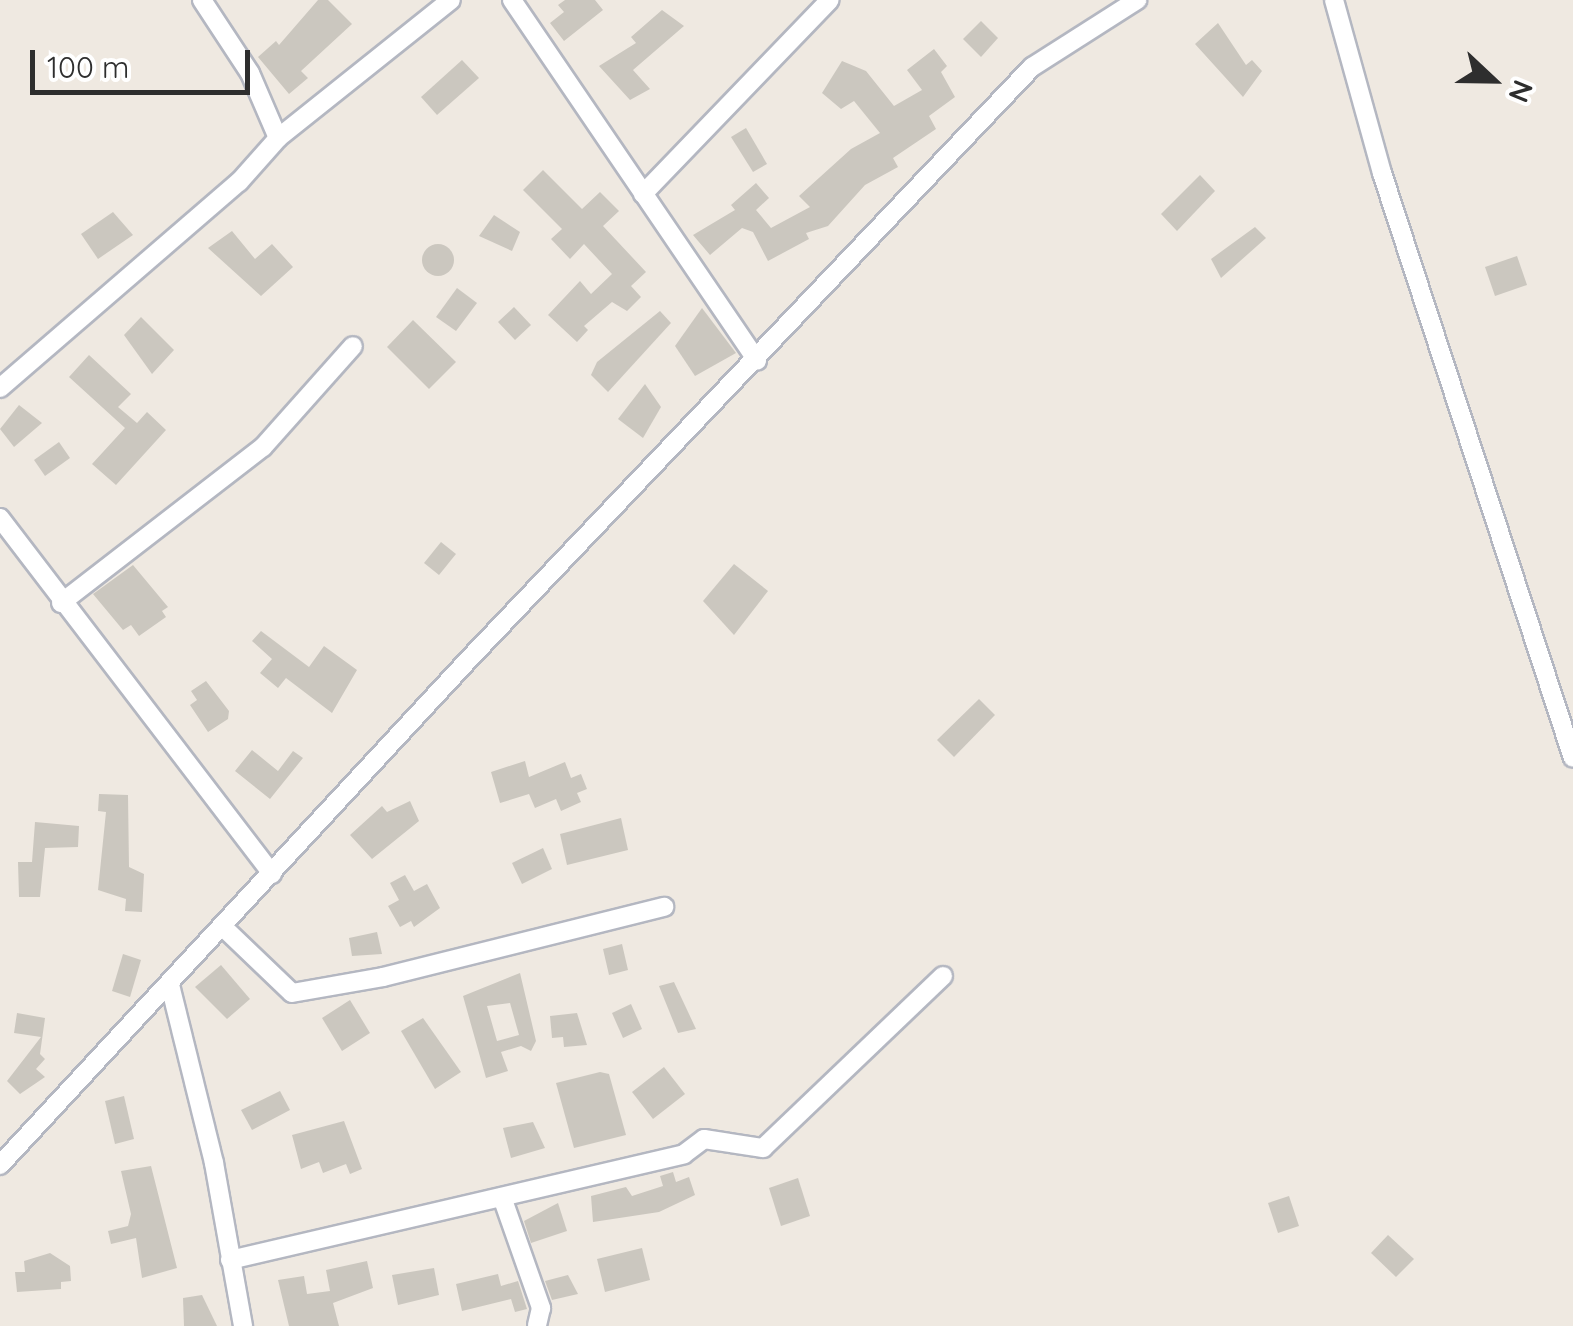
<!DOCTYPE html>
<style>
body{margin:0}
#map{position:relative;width:1573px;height:1326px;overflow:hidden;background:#efe9e1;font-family:Quicksand,sans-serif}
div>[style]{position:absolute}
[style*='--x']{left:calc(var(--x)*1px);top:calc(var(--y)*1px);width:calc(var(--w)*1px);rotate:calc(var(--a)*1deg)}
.building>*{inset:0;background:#cbc7bf}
.round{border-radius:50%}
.roads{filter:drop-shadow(2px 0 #b4b7c1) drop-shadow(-2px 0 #b4b7c1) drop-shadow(0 2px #b4b7c1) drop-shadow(0 -2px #b4b7c1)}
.street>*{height:18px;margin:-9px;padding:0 9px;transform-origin:9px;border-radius:9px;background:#fff}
span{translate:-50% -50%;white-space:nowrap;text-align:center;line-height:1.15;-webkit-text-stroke:8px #fff;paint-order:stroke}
.north{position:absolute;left:1443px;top:30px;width:100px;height:100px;-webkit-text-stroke:8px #fff;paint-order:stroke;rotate:112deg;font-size:28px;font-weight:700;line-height:40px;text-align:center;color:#2e2e2e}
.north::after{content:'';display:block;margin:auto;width:35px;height:45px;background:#2e2e2e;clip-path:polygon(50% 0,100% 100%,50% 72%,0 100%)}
.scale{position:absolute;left:30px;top:50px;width:220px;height:45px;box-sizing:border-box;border:5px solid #2e2e2e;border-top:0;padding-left:12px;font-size:30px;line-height:35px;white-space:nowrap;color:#2e2e2e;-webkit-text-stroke:8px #fff;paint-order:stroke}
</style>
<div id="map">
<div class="building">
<i style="clip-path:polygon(318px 0,328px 0,352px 24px,301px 71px,308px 78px,289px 94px,258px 57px,276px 41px,279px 45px)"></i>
<i style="clip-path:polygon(565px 0,595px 0,603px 10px,564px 41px,550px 23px,564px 12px,558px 5px)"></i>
<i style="clip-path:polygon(662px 10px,684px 26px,633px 70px,650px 89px,630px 100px,599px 66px,636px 43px,631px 37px)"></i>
<i style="clip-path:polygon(981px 21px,998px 38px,981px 57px,963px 39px)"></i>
<i style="clip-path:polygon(1218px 23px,1246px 65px,1252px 60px,1262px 71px,1243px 97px,1195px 44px)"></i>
<i style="clip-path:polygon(934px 49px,947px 66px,941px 72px,955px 97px,929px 116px,936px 129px,893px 158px,898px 167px,865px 185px,828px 226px,806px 233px,809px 239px,768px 261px,753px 232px,742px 228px,710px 255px,693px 235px,735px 210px,731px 205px,756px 183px,769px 198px,756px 210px,771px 228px,810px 207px,799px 196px,851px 149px,880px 133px,854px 101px,841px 109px,822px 93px,842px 61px,866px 71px,894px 106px,922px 90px,907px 70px)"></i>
<i style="clip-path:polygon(462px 60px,479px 78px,437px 115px,421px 97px)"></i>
<i style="clip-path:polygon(746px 128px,767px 164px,753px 172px,731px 137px)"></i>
<i style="clip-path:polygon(543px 170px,582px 209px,600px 192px,619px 211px,603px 226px,646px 272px,631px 286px,641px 297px,627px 311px,612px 302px,584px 326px,588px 330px,577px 342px,548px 315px,580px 281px,591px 294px,612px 274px,584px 244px,570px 259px,551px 239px,562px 229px,523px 190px)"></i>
<i style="clip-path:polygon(1200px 175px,1215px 191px,1177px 231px,1161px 214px)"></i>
<i style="clip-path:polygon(113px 212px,133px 235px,98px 259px,81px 234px)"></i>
<i style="clip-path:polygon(494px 215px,520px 232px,512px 251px,479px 236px)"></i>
<i style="clip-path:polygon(1255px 227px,1266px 238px,1221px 278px,1211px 259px)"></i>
<i style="clip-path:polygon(232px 231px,255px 259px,272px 244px,293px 267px,261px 296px,208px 248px)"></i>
<i class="round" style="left:422px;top:244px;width:32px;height:32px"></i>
<i style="clip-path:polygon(1517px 256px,1527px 285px,1495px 296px,1485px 267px)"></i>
<i style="clip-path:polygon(457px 288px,477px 303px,456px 331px,436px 317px)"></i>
<i style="clip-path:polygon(514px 307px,531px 325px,515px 340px,498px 322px)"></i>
<i style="clip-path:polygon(702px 308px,736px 353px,695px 376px,675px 346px)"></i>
<i style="clip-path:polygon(660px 311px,671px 323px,608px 392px,591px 375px,597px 362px)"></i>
<i style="clip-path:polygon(141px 317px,174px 350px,152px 374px,124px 335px)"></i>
<i style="clip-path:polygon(413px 320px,456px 362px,429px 389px,387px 347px)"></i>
<i style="clip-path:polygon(89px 355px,131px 394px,118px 407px,137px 423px,147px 412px,166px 430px,116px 485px,92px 464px,125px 428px,69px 377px)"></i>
<i style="clip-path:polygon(645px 384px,661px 407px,643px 438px,618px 419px)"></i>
<i style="clip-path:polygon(19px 405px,42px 423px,14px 447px,0 429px)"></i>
<i style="clip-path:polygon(59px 442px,70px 458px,45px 476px,34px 460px)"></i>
<i style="clip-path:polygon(441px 542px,456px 554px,439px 575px,424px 563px)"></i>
<i style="clip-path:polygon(734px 564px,768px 591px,734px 635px,703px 601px)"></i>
<i style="clip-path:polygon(133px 565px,168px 607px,162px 611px,166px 617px,139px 636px,131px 625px,123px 630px,93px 594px)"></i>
<i style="clip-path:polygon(261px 631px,309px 667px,324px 646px,357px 670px,332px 713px,286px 678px,278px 688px,260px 673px,272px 659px,252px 641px)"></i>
<i style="clip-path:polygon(206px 681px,229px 711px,228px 719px,208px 732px,190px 705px,197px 700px,191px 691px)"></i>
<i style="clip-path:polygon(979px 699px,995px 715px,954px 757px,937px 740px)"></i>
<i style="clip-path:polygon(252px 750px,278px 771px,293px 751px,303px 758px,270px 799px,235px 771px)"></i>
<i style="clip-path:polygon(525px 761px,529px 777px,565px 762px,571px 778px,581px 774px,587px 789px,577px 793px,581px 802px,561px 811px,556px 799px,535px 808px,529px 794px,500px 803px,491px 772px)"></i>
<i style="clip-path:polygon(99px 794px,128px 795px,129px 867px,144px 874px,142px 912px,125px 911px,126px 899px,98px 890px,106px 812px,98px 811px)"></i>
<i style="clip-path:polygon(410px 801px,419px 821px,372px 859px,350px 835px,382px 806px,387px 812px)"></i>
<i style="clip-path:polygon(621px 818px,628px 850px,567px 865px,560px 834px)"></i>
<i style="clip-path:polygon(35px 822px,79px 826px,78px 847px,45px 848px,40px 897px,19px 897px,18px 862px,32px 862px)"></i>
<i style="clip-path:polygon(543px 848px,552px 869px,522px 884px,512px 863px)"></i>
<i style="clip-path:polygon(405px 875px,414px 891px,427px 884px,440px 908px,414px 927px,411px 921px,400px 927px,388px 906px,399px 900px,390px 883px)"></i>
<i style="clip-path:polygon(377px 932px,382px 954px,352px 956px,349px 938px)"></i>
<i style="clip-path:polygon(622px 944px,628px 970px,609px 975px,603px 949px)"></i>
<i style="clip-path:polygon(123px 954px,141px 960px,130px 997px,112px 991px)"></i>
<i style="clip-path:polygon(221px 965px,250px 999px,227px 1019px,195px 987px)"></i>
<i style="clip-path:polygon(evenodd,520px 973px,536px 1041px,531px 1051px,521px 1046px,501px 1052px,508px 1071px,486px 1078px,463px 996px,520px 973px,510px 1003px,519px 1035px,497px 1041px,487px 1006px,510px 1003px)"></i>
<i style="clip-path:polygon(674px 982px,696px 1029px,678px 1033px,659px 986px)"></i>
<i style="clip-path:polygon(350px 1000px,370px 1033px,342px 1051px,322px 1018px)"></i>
<i style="clip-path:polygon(631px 1004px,642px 1029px,623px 1038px,612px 1013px)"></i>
<i style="clip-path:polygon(17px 1013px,45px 1018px,40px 1054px,45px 1059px,36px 1069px,45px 1077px,20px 1094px,7px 1081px,41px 1037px,14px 1033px)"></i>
<i style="clip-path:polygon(577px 1013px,587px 1045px,564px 1047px,563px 1037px,552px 1038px,550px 1016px)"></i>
<i style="clip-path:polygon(423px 1018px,461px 1072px,435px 1089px,401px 1031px)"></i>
<i style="clip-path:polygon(664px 1067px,685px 1094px,653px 1119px,632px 1092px)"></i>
<i style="clip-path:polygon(600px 1072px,609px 1074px,626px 1135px,574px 1148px,556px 1083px)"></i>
<i style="clip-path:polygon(280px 1091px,290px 1110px,252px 1130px,241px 1110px)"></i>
<i style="clip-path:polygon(124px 1096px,134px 1139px,115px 1144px,105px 1101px)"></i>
<i style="clip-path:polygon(344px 1121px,362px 1169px,350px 1174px,346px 1164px,323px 1173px,319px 1162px,301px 1169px,292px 1135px)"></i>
<i style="clip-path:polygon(533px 1122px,545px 1148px,511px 1158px,503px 1128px)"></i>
<i style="clip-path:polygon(151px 1166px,177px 1268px,142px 1278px,136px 1238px,111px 1244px,108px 1231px,128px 1226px,131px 1214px,121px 1171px)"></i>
<i style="clip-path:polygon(673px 1172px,676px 1182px,689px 1177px,695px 1195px,659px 1212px,593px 1222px,591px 1196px,626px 1187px,632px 1196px,663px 1186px,660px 1176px)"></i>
<i style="clip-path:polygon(798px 1178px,810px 1216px,781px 1226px,769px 1188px)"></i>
<i style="clip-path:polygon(1289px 1196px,1299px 1226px,1278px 1233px,1268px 1203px)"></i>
<i style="clip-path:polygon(558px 1203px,567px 1231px,531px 1243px,524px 1221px)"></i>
<i style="clip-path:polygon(1388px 1235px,1414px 1259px,1396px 1277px,1371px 1253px)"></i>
<i style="clip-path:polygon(642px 1248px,650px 1280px,605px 1292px,597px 1259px)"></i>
<i style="clip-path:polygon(50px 1253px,70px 1266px,71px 1281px,61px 1282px,61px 1289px,17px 1292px,15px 1272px,25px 1272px,24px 1261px)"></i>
<i style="clip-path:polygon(367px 1261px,373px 1288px,333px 1303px,339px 1326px,289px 1326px,278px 1280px,304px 1276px,307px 1294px,330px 1291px,326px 1270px)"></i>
<i style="clip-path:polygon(434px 1268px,439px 1295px,398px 1305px,392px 1275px)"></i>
<i style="clip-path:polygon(498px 1274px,501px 1286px,518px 1281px,527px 1309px,515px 1312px,511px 1299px,462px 1311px,456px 1284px)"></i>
<i style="clip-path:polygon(568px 1275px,578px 1294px,552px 1300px,545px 1281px)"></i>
<i style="clip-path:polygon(202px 1295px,217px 1326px,184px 1326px,183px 1298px)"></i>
</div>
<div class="roads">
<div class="street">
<i style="--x:202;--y:0;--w:87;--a:56.7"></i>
<i style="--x:250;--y:73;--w:71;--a:66.7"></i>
<i style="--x:278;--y:138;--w:221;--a:-38.6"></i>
<i style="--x:512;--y:0;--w:436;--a:55.8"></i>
<i style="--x:1334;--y:0;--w:180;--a:74.5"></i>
<i style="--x:1382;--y:173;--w:615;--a:71.92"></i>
<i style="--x:643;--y:194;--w:269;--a:-46.1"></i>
<i style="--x:0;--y:388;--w:316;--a:-40.8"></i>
<i style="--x:239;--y:182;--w:59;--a:-48.4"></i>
<i style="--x:0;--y:518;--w:448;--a:52.6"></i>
<i style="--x:61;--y:603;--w:255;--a:-37.7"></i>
<i style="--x:263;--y:447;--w:135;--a:-48.3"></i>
<i style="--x:223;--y:927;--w:95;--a:43.7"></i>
<i style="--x:292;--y:993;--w:92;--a:-10"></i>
<i style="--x:383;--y:977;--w:290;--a:-14"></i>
<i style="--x:170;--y:985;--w:183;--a:76.1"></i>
<i style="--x:214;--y:1163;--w:166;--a:79.9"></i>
<i style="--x:0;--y:1165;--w:691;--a:-47.17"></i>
<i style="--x:470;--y:658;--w:816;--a:-46.44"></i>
<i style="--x:1032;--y:67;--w:125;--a:-32.5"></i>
<i style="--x:502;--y:1197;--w:118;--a:70.6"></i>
<i style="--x:541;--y:1308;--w:18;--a:103"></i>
<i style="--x:230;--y:1260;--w:466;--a:-13.1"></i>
<i style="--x:684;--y:1154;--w:25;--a:-37"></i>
<i style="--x:704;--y:1139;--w:60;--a:8.7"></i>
<i style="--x:763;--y:1148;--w:249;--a:-43.7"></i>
</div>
</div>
<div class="north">N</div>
<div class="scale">100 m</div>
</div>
